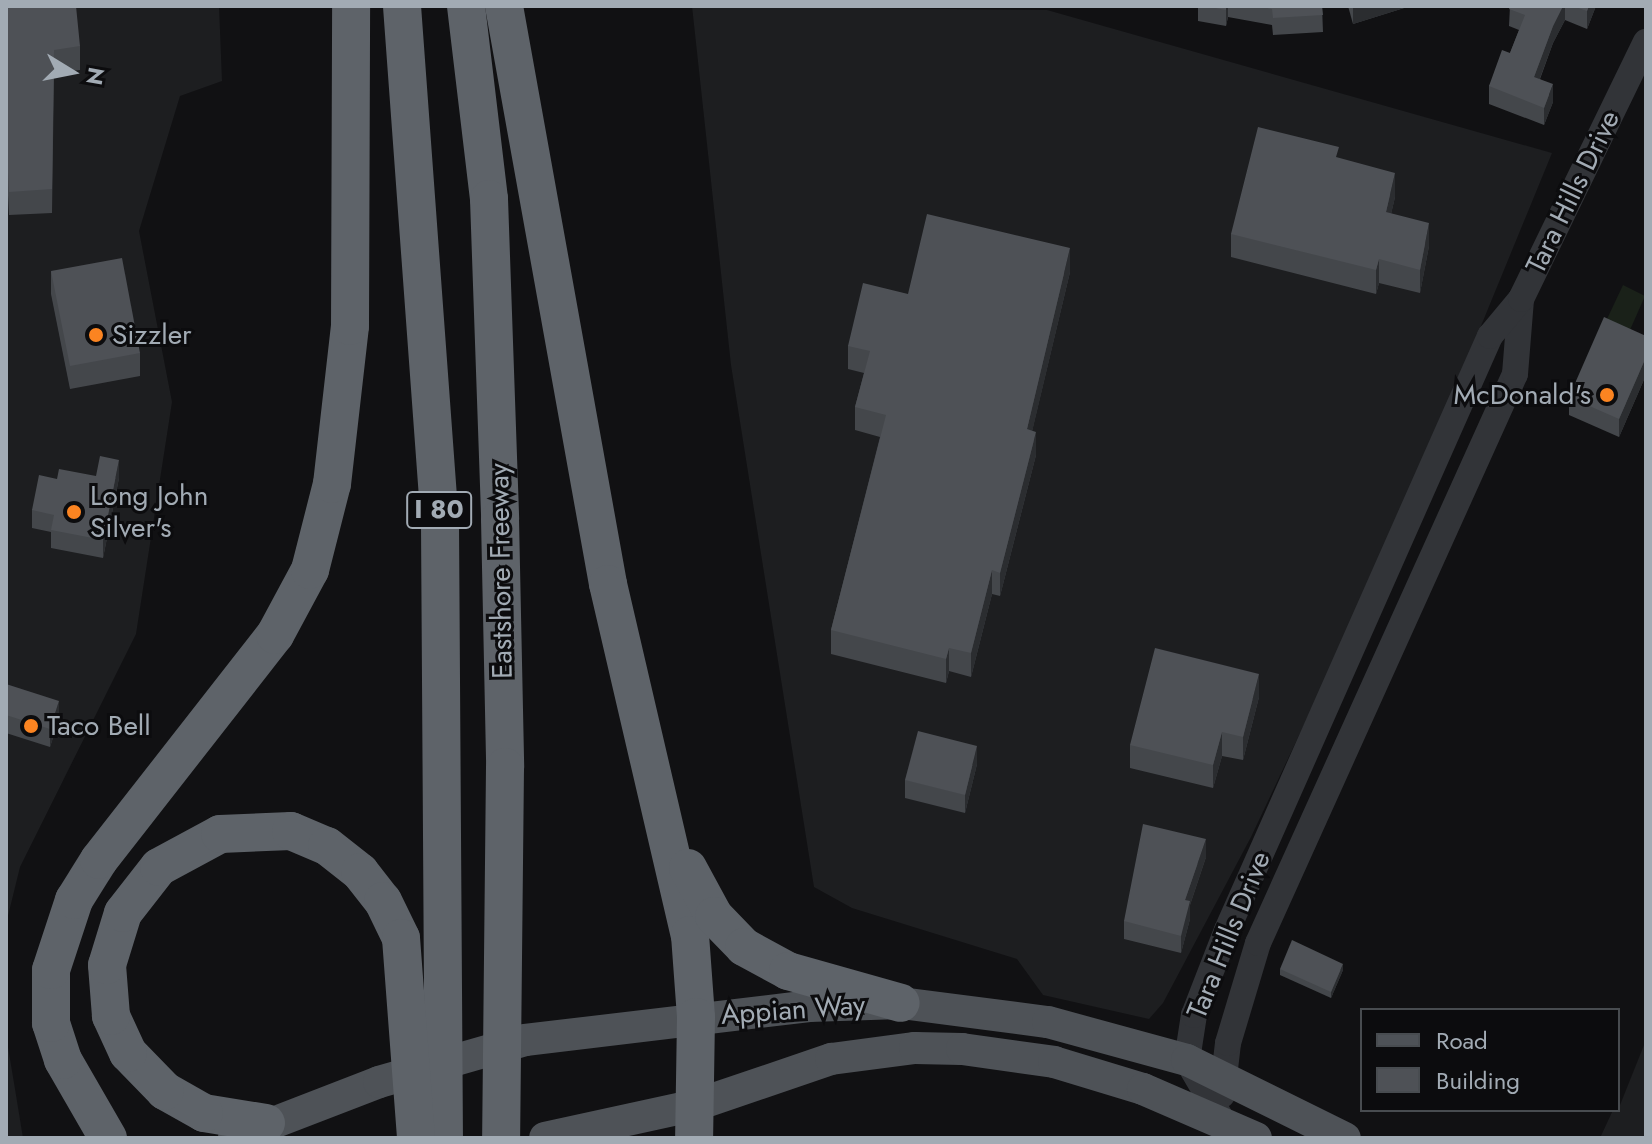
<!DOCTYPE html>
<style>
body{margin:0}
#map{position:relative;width:1652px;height:1144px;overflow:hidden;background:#111113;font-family:Jost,sans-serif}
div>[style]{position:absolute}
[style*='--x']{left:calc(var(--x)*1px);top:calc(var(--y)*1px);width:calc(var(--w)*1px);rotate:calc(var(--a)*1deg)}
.built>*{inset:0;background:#1d1e20}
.green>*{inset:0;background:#1a2119}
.minor>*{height:26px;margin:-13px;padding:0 13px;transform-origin:13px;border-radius:13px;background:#323438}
.major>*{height:32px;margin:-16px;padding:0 16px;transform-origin:16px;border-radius:16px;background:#4e5257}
.highway>*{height:38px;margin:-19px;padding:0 19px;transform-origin:19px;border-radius:19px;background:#5e6369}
.wall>*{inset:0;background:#44474b}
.shaded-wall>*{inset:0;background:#2b2d30}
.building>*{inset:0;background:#4e5156}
.dots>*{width:22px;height:22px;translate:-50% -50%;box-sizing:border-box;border:4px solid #0c0c0e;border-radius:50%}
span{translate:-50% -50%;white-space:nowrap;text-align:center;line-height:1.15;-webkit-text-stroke:6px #0c0c0e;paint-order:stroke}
.shield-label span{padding:2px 6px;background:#0c0c0e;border:2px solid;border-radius:6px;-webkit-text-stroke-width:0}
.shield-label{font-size:26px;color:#a2abb4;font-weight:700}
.street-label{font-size:28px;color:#a2abb4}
.poi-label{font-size:28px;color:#a2abb4}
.left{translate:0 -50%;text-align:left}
.right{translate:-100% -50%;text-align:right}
.frame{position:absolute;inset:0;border:8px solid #a2abb4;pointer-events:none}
.legend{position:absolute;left:1360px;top:1008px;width:260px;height:104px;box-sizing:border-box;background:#0c0c0e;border:2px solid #484c50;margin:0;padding:10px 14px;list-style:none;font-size:24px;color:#a2abb4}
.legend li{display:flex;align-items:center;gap:16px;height:40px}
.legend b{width:40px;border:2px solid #484c50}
.north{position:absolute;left:32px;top:32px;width:80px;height:80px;-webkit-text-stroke:6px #0c0c0e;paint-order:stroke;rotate:100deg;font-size:22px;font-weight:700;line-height:32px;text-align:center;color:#a2abb4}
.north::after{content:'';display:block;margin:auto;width:28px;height:36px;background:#a2abb4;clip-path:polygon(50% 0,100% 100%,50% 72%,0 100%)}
</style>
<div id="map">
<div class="built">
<i style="clip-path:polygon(6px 6px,219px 6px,222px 81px,180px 96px,139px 231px,172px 402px,136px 634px,20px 867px,6px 924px)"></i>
<i style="clip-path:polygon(692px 6px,1047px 10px,1552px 153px,1405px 511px,1251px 837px,1163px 1003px,1149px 1019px,1043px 995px,1017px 959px,852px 908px,814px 887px,731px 365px)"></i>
<i style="clip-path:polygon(6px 1035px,15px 1089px,23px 1138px,6px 1138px)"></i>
<i style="clip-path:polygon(1646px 1040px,1646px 1138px,1600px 1138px,1613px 1110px,1618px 1110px)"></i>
</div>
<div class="green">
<i style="clip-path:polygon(1623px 285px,1645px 296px,1630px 330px,1607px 319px)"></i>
</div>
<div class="minor">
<i style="--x:1222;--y:1095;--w:52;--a:-83.4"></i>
<i style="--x:1228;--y:1043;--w:104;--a:-73.3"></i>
<i style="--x:1258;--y:943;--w:624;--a:-65.69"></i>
<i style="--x:1515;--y:374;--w:75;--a:-85.4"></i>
<i style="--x:1222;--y:1120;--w:69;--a:-120.3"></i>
<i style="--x:1187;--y:1060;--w:46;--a:-81.2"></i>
<i style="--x:1194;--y:1015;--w:91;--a:-68.8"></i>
<i style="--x:1227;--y:930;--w:650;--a:-66.12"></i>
<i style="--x:1490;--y:336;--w:48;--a:-50"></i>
<i style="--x:1521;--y:299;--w:286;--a:-64.1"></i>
</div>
<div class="major">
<i style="--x:234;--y:1138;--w:155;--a:-21.1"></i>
<i style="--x:379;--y:1082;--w:152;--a:-16"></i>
<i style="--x:525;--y:1040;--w:286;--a:-6.8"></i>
<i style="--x:809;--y:1006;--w:92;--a:-1.9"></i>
<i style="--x:901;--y:1003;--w:148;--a:7.4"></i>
<i style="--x:1048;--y:1022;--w:144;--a:15.3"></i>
<i style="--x:1187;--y:1060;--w:176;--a:26.3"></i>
<i style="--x:545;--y:1138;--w:155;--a:-12.3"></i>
<i style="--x:696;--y:1105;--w:143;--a:-18.8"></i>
<i style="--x:831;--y:1059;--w:85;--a:-7.5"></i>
<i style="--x:915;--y:1048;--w:47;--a:1.2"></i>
<i style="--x:962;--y:1049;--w:93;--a:8"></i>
<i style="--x:1054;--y:1062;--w:93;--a:16.9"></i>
<i style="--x:1143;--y:1089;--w:123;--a:23.4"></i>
</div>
<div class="highway">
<i style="--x:402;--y:6;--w:520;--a:85.81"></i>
<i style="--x:440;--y:525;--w:613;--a:89.63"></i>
<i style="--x:466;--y:6;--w:194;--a:83.2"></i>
<i style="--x:489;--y:199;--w:320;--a:88"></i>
<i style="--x:500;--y:519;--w:248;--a:88.8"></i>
<i style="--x:505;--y:767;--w:371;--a:90.6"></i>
<i style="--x:504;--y:6;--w:587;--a:79.8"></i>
<i style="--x:608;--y:584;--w:360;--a:76.9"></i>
<i style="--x:690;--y:935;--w:82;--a:85.8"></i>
<i style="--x:696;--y:1017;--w:121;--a:90.9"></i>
<i style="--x:688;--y:868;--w:55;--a:61.6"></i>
<i style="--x:714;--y:916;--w:43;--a:45.9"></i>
<i style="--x:744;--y:947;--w:50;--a:28.6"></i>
<i style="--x:788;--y:971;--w:117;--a:15.8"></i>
<i style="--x:266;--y:1123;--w:63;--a:-170.8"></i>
<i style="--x:204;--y:1113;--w:45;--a:-150.6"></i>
<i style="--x:165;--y:1091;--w:53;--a:-134.2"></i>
<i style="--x:128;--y:1053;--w:41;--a:-114.7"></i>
<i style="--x:111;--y:1016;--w:51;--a:-94.5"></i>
<i style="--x:107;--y:965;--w:54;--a:-72.9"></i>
<i style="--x:123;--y:913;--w:58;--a:-52"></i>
<i style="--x:159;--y:867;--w:69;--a:-28.4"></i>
<i style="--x:220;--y:834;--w:71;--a:-2.4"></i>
<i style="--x:291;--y:831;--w:39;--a:23"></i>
<i style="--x:327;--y:846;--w:42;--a:38.2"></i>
<i style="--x:360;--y:872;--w:37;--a:52"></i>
<i style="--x:383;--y:901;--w:41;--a:64.1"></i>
<i style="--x:401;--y:938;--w:201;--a:85.7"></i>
<i style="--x:108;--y:1138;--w:90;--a:-120"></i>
<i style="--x:63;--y:1060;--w:39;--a:-108"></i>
<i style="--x:51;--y:1023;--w:53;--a:-90"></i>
<i style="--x:51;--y:970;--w:74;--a:-71.8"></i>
<i style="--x:74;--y:900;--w:47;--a:-58"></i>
<i style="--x:99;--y:860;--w:286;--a:-52"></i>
<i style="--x:275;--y:635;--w:74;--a:-61.7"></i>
<i style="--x:310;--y:570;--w:89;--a:-75.7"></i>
<i style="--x:332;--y:484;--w:159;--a:-83.5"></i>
<i style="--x:350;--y:326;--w:320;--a:-89.8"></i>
</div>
<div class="wall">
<i style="clip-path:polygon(6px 6px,80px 46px,80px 70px,54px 73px,52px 213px,9px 215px,6px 157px)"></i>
<i style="clip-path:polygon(1198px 6px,1322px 6px,1323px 32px,1273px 35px,1272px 25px,1228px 17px,1226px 26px,1198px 21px)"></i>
<i style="clip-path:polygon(1348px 6px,1404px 6px,1404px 8px,1353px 24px)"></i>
<i style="clip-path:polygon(1510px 6px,1596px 6px,1587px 29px,1565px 20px,1553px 43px,1540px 79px,1553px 102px,1544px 125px,1489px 104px,1489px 86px,1510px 53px,1519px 30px,1509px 26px)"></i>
<i style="clip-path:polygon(1339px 158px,1395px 197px,1391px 214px,1429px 246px,1420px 293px,1379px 283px,1376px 294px,1231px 257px,1231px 234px)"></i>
<i style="clip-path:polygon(51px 271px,140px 353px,140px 376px,70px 389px,51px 294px)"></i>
<i style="clip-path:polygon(1070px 272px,1032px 431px,1036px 455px,1000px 596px,992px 594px,971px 677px,949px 671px,946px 683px,831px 654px,831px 630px,880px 437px,855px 430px,855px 407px,864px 373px,848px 369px,848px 346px,908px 294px)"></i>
<i style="clip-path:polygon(1646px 336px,1646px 375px,1619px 437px,1569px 415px,1569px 397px)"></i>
<i style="clip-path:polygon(96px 476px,119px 478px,103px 558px,51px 548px,51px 532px,32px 528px,32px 510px,57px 479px)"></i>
<i style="clip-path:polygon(6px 684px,59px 719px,50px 747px,6px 733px)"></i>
<i style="clip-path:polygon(1259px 697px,1243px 760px,1222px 756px,1213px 788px,1130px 768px,1130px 745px)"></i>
<i style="clip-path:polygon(977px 764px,965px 813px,905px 798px,905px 780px)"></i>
<i style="clip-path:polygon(1206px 857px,1190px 905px,1190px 919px,1181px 953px,1124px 939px,1124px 921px)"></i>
<i style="clip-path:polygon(1280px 969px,1343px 970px,1331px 998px,1280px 975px)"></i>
</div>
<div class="shaded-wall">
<i style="clip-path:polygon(1226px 6px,1228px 6px,1228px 17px,1226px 26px)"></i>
<i style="clip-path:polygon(1353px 6px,1404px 6px,1404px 8px,1353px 24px)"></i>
<i style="clip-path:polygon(1563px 6px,1565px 6px,1565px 20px,1553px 43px,1534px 94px,1534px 77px,1553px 26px)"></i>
<i style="clip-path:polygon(1589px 6px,1596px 6px,1587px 29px,1587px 11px)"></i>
<i style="clip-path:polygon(1553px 84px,1553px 102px,1544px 125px,1544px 108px)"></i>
<i style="clip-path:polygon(1395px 173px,1395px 197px,1386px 236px,1386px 212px)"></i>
<i style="clip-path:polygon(1429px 223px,1429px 246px,1420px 293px,1420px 270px)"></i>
<i style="clip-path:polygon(1070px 248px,1070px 272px,1027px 453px,1027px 429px)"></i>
<i style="clip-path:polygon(1379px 259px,1379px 283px,1376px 294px,1376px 270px)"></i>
<i style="clip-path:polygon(1646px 357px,1646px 375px,1619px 437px,1619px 419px)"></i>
<i style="clip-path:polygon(1036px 432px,1036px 455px,1000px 596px,1000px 573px)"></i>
<i style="clip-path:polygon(119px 460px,119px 478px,103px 558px,103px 540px)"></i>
<i style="clip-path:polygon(992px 570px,992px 594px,971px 677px,971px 653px)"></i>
<i style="clip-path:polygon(949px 648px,949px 671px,946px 683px,946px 659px)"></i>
<i style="clip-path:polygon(1259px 674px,1259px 697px,1243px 760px,1243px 737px)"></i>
<i style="clip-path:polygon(59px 701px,59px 719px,50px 747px,50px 729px)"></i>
<i style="clip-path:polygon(1222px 732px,1222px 756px,1213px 788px,1213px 765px)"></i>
<i style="clip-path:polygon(977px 746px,977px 764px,965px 813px,965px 795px)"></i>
<i style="clip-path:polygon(1206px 839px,1206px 857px,1190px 905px,1190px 919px,1181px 953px,1181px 936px,1185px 900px)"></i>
<i style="clip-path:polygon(1343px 964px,1343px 970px,1331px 998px,1331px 992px)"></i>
</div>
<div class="building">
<i style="clip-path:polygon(6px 6px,76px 6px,80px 46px,54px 50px,52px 189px,9px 192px,6px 134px)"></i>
<i style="clip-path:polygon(1205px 6px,1226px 6px,1226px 10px)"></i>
<i style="clip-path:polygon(1256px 6px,1322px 6px,1323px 15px,1273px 18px,1272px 9px)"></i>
<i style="clip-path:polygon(1510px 6px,1563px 6px,1553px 26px,1534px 77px,1553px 84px,1544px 108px,1489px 86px,1502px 50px,1510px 53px,1525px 15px,1509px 9px)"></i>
<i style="clip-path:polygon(1573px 6px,1589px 6px,1587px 11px)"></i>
<i style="clip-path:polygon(1258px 127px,1339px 147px,1336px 157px,1395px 173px,1386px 212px,1429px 223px,1420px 270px,1379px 259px,1376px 270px,1231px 234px)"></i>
<i style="clip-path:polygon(927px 214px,1070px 248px,1027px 429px,1036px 432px,1000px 573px,992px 570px,971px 653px,949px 648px,946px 659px,831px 630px,886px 415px,855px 407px,870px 351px,848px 346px,863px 283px,908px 294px)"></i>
<i style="clip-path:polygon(122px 258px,140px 353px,70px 366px,51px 271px)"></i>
<i style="clip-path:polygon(1604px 317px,1646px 336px,1646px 357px,1619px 419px,1569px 397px)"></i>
<i style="clip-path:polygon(100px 456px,119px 460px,103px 540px,51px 530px,54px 515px,32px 510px,39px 475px,57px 479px,59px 469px,96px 476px)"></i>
<i style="clip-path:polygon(1155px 648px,1259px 674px,1243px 737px,1222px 732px,1213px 765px,1130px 745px)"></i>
<i style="clip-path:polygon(6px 684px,59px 701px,50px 729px,6px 715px)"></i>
<i style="clip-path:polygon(918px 731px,977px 746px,965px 795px,905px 780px)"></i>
<i style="clip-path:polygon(1143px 824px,1206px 839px,1185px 900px,1190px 901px,1181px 936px,1124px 921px)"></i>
<i style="clip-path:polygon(1292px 940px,1343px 964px,1331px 992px,1280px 969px)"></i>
</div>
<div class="dots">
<i style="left:96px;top:335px;background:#fb8421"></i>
<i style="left:1607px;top:395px;background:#fb8421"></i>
<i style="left:74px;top:512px;background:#fb8421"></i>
<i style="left:31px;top:726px;background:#fb8421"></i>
</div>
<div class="shield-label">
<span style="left:439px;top:510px">I 80</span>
</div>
<div class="street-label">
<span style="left:1573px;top:192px;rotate:-64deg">Tara Hills Drive</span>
<span style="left:501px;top:571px;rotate:-91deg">Eastshore Freeway</span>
<span style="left:1229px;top:935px;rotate:-68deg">Tara Hills Drive</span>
<span style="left:793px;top:1010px;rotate:-4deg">Appian Way</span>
</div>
<div class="poi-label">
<span class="left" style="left:112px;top:335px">Sizzler</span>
<span class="right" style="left:1591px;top:395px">McDonald's</span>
<span class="left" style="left:90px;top:512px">Long John<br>Silver's</span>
<span class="left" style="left:47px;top:726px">Taco Bell</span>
</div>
<div class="frame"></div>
<ul class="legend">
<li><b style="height:10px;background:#4e5257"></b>Road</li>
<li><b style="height:22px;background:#4e5156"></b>Building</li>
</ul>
<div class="north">N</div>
</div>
